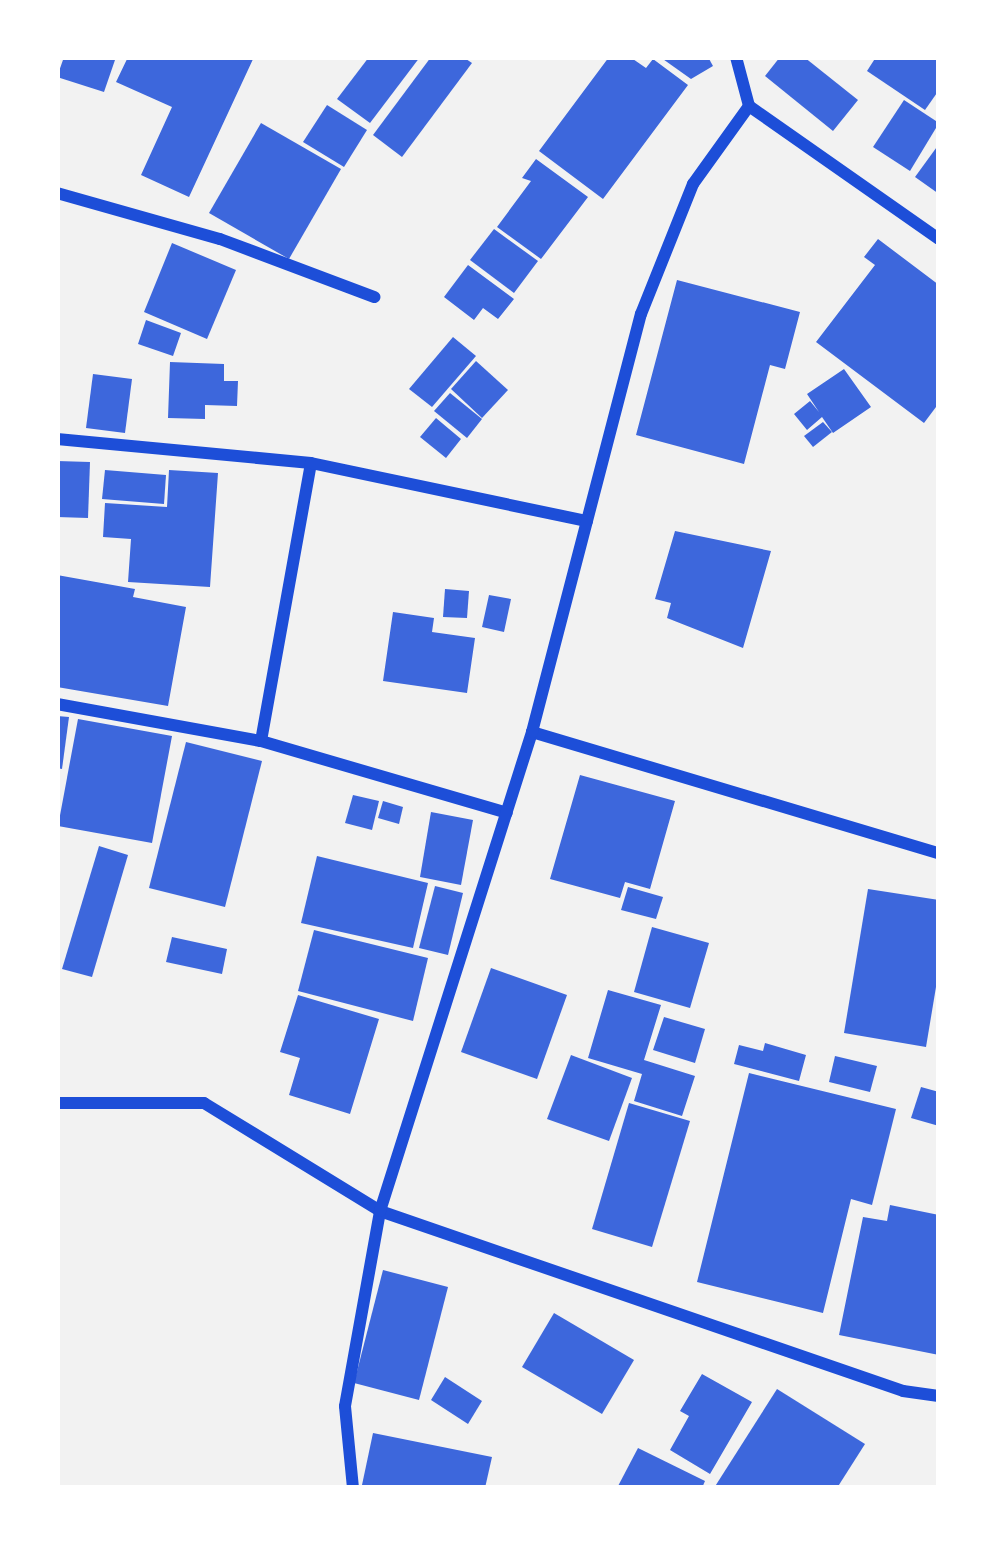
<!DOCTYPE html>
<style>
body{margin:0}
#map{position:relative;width:996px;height:1545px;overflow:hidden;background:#f2f2f2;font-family:"Alegreya Sans",sans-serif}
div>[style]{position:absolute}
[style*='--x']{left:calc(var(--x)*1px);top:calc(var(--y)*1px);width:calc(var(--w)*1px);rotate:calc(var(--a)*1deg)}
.building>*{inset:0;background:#3d67dc}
.minor>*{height:12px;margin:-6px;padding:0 6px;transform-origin:6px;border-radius:6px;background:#1d4ed8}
span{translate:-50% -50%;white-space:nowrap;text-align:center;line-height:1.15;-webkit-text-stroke:12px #fff;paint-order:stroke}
.frame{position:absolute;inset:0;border:60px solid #fff;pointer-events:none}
</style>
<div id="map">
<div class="building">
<i style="clip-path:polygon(64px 57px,116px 57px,104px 92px,57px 77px)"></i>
<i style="clip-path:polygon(128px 57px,254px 57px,189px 197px,141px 175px,172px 107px,116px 82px)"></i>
<i style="clip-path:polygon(369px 57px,420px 57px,370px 123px,337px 99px)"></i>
<i style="clip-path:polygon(431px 57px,463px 57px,472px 63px,402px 157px,373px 135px)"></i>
<i style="clip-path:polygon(609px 57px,630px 57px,646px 68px,653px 59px,688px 85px,603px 199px,539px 151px)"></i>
<i style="clip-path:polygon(660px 57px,708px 57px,713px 66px,691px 79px)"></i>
<i style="clip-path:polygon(780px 57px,804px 57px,858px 100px,833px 131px,765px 76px)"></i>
<i style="clip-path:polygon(876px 57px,939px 57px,939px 90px,925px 110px,867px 71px)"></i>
<i style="clip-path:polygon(904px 100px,939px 123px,910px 171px,873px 147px)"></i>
<i style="clip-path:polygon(327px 105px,367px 130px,344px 167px,303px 142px)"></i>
<i style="clip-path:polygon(261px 123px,341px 169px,289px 259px,209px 213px)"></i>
<i style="clip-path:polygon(939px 144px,939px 194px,915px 177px)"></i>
<i style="clip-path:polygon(536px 159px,588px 197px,541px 259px,497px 227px,531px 181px,522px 178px)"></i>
<i style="clip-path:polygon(494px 229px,538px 261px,514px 293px,470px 260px)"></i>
<i style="clip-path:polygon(878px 239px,939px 285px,939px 403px,924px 423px,816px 342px,875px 265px,864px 257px)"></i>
<i style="clip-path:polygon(172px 243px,236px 270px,207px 339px,144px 312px)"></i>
<i style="clip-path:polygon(468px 265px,514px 299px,498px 319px,483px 308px,474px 320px,444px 297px)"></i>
<i style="clip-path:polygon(677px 280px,800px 312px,785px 369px,770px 365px,744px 464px,636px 435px)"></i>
<i style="clip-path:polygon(146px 320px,181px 333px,173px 356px,138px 344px)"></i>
<i style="clip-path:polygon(453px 337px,476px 356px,432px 407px,409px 389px)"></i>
<i style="clip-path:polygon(476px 361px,508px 390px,482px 418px,451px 389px)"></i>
<i style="clip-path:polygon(170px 362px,224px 364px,224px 381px,238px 381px,237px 406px,205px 405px,205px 419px,168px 418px)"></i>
<i style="clip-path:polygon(844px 369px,871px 407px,833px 433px,822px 417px,807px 430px,794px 414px,810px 401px,819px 412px,807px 394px)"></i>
<i style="clip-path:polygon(93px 374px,132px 379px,125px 433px,86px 428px)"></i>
<i style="clip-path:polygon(450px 393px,482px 419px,467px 438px,434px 411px)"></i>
<i style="clip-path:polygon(436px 418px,461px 439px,446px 458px,420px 437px)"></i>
<i style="clip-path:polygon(823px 422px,832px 432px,813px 447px,804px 436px)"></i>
<i style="clip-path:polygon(57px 461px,90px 462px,88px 518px,57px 517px)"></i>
<i style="clip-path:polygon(105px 470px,166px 475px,164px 504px,102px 499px)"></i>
<i style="clip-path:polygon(169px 470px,218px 473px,210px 587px,128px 582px,131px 539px,103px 537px,105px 503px,167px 507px)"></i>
<i style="clip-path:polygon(675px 531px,771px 551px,743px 648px,667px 618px,671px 603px,655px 599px)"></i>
<i style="clip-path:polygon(57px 575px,135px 589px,133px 597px,186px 607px,168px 706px,57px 687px)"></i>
<i style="clip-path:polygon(445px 589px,469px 591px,467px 618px,443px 617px)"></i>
<i style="clip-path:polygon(489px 595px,511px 599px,504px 632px,482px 627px)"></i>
<i style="clip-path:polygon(393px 612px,434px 618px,432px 632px,475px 638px,467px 693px,383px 681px)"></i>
<i style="clip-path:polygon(57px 716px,69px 717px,62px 769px,57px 768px)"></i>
<i style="clip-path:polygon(78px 719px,172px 736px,152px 843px,58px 826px)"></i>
<i style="clip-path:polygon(186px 742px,262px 761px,225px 907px,149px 888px)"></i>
<i style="clip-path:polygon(580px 775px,675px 801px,650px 889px,625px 882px,620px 898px,550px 879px)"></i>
<i style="clip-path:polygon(353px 795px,379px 801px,372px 830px,345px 823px)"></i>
<i style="clip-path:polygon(383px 801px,403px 807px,399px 824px,378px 818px)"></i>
<i style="clip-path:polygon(431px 812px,473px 820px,461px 885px,420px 877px)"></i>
<i style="clip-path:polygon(99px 846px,128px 855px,92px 977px,62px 969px)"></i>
<i style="clip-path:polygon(317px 856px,428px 883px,413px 948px,301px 923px)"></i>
<i style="clip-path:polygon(435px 886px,463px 893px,448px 955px,419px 948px)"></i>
<i style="clip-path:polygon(628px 887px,663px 897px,656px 919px,621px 910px)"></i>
<i style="clip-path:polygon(868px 889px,939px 900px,939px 969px,926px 1047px,844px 1033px)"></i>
<i style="clip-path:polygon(652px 927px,709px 943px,690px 1008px,634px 992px)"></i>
<i style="clip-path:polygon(314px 930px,428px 958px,413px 1021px,298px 991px)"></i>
<i style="clip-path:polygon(172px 937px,227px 949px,222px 974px,166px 962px)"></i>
<i style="clip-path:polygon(491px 968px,567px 995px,537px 1079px,461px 1052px)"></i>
<i style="clip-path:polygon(608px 990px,661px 1005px,644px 1060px,695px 1076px,682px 1116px,634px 1101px,642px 1074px,588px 1058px)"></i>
<i style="clip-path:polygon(298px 995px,379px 1019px,350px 1114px,289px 1095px,300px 1058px,280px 1052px)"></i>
<i style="clip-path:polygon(664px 1017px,705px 1029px,695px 1063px,653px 1050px)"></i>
<i style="clip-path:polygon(765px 1043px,806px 1055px,799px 1081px,734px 1064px,739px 1045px,763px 1051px)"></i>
<i style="clip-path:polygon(571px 1055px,632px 1078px,609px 1141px,547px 1119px)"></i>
<i style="clip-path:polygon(835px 1056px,877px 1066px,870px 1092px,829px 1082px)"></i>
<i style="clip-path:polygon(749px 1073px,896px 1109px,872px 1205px,851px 1199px,823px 1313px,697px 1282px)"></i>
<i style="clip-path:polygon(921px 1087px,939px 1092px,939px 1126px,911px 1118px)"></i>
<i style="clip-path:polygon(629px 1103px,690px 1121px,652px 1247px,592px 1229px)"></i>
<i style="clip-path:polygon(890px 1205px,939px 1215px,939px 1355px,839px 1335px,863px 1217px,887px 1221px)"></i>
<i style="clip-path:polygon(383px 1270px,448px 1287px,419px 1400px,354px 1383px)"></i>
<i style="clip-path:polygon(554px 1313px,634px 1360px,602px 1414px,522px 1367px)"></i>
<i style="clip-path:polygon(702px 1374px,752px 1402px,710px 1474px,670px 1450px,689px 1416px,680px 1411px)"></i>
<i style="clip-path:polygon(445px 1377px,482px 1401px,468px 1424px,431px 1400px)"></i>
<i style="clip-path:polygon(777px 1389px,865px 1444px,837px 1488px,714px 1488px)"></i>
<i style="clip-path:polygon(373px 1433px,492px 1457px,485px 1488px,362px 1485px)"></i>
<i style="clip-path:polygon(638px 1448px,705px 1481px,702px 1488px,617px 1488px)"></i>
</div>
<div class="minor">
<i style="--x:736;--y:57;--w:51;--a:75.1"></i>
<i style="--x:749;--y:106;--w:232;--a:35"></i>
<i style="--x:57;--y:193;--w:169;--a:15.8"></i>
<i style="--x:220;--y:239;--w:165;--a:20.6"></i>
<i style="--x:57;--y:439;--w:255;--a:5.4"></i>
<i style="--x:57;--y:704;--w:207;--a:10.3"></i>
<i style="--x:261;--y:741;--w:256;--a:16.3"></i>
<i style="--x:532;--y:732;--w:425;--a:16.6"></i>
<i style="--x:261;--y:741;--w:282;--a:-79.8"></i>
<i style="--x:311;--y:463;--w:282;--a:11.9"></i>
<i style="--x:57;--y:1103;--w:147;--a:0"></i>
<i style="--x:204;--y:1103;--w:206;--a:31.5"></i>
<i style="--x:380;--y:1211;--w:553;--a:18.99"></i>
<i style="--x:903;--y:1391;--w:36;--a:8"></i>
<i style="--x:353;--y:1488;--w:82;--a:-95.6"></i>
<i style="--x:345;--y:1406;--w:198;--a:-79.8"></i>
<i style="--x:380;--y:1211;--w:503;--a:-72.39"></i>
<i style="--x:532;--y:732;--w:432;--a:-75.4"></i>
<i style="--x:641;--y:314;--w:140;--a:-68.2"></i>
<i style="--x:693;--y:184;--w:96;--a:-54.3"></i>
</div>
<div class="frame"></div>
</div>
